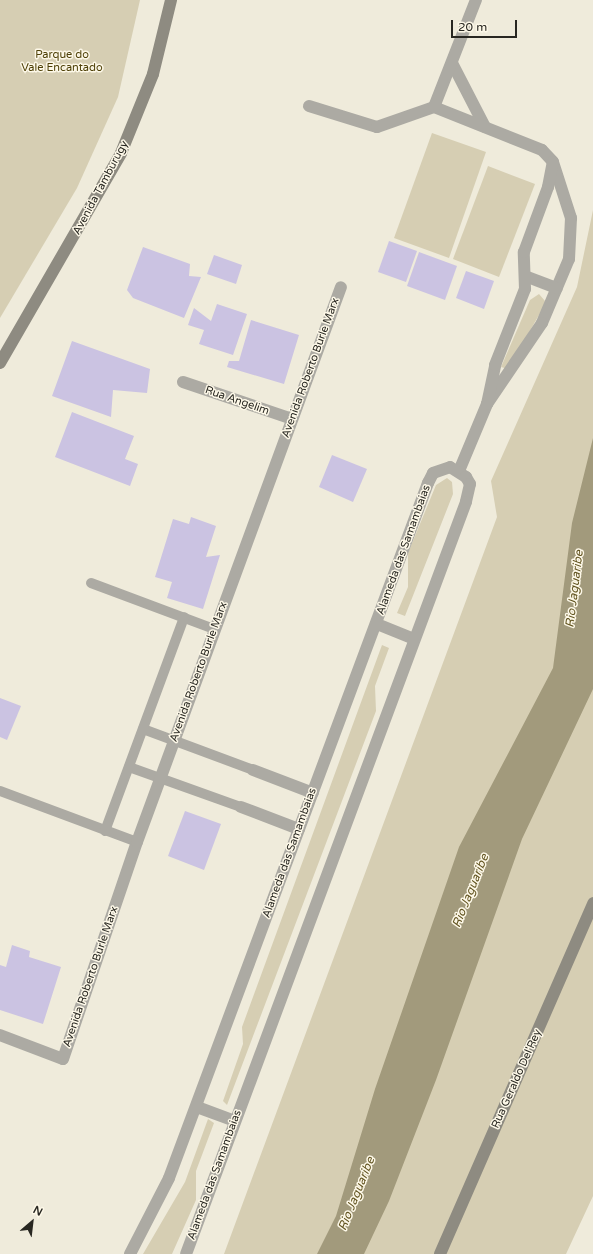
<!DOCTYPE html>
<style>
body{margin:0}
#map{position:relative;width:593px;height:1254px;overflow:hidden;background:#efebdb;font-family:"Varela Round",sans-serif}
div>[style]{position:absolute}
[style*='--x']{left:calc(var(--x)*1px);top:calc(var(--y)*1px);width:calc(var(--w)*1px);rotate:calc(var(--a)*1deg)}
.green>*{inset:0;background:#d6ceb3}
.water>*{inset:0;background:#a29a7c}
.building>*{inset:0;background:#cbc3e2}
.lane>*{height:10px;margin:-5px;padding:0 5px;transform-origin:5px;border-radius:5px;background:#acaaa3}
.street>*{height:12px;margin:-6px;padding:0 6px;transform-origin:6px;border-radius:6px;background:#acaaa3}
.secondary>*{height:12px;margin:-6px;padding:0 6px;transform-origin:6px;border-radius:6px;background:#8e8b81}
span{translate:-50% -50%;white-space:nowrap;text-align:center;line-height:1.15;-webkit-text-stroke:3px #fdf8e8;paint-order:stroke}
.park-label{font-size:11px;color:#4e4007}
.street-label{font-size:11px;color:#282721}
.water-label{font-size:12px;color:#625420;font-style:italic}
.north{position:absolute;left:12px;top:1202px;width:40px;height:40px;-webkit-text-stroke:3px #fdf8e8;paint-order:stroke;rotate:28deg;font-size:11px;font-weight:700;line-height:16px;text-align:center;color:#282721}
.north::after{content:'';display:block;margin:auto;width:14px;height:18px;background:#282721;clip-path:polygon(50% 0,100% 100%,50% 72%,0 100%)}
.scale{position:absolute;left:451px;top:20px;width:66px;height:18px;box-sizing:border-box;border:2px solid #282721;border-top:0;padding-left:5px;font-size:12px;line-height:14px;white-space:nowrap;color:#282721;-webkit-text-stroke:3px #fdf8e8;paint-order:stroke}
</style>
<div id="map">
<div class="green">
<i style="clip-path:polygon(0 0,140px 0,118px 97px,77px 188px,0 318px)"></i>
<i style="clip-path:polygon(432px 133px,486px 152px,449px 258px,394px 238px)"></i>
<i style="clip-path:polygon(488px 166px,535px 184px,499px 277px,453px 259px)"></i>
<i style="clip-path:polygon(593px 210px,593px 1196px,566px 1254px,224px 1254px,497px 517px,491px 481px,577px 287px)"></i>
<i style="clip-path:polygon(539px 294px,545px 301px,543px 308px,508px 369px,501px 367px,530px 300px)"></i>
<i style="clip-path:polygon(447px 478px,452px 482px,453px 494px,405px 616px,397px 613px,408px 587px,408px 553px,436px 485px)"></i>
<i style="clip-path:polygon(382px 645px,389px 648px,375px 686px,376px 711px,227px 1105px,223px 1101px,243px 1044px,242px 1027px)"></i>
<i style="clip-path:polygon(208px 1119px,214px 1123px,196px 1171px,196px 1200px,172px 1254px,143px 1254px,185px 1182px)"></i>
</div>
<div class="water">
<i style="clip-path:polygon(593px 438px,593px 689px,522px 839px,436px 1080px,389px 1201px,364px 1254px,317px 1254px,336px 1216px,375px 1089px,459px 847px,553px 668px,572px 523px)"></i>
</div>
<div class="building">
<i style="clip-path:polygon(389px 241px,417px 251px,406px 282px,378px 272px)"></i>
<i style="clip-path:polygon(143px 247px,190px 264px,189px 276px,201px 277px,184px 318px,133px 298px,127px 290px)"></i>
<i style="clip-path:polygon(419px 252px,457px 266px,445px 300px,407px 286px)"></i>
<i style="clip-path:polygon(214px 255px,242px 265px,236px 284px,207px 274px)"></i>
<i style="clip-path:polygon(466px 271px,494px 281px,484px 309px,456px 298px)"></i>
<i style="clip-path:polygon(217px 304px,247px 314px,233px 355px,199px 344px,204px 330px,188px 325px,194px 308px,211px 321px)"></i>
<i style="clip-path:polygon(251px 320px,299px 335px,284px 384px,227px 367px,229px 361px,239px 361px)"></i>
<i style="clip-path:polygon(72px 341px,150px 369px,147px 393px,113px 390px,111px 417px,52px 396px)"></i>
<i style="clip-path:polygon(72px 412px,134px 436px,125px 459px,138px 464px,130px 486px,55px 457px)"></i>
<i style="clip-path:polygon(332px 455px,367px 469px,353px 502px,319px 487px)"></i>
<i style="clip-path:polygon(191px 517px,216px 526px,206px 557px,220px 555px,203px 609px,167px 598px,172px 582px,155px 577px,173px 519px,189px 524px)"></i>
<i style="clip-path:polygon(0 698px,21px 706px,7px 740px,0 737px)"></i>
<i style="clip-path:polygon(185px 811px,221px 824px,204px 870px,168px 856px)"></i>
<i style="clip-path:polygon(12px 945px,30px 951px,29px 957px,61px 967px,43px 1024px,0 1010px,0 965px,6px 967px)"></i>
</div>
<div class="lane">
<i style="--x:91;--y:583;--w:131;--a:20.5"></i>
<i style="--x:143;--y:729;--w:117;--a:20.4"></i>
<i style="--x:129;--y:767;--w:119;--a:19.7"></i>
<i style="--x:0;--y:791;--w:146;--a:20.4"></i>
<i style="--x:105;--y:831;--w:228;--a:-69.7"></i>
</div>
<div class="street">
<i style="--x:452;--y:63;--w:72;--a:62.7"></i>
<i style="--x:309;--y:106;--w:71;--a:17.2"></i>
<i style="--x:377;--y:127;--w:60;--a:-19.3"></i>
<i style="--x:434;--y:107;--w:116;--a:21.7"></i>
<i style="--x:542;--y:150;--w:16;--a:47"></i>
<i style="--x:553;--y:162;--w:59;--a:72.2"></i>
<i style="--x:571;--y:218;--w:41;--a:92.8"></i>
<i style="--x:569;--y:259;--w:69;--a:112.9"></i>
<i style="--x:542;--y:323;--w:98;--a:124.2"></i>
<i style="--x:434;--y:107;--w:115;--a:-68.6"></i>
<i style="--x:525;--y:276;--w:34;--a:21"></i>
<i style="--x:183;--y:382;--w:115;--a:18.7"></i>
<i style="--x:459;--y:471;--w:73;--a:-67.3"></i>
<i style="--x:487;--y:404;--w:40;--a:-78"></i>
<i style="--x:495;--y:365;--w:82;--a:-68.5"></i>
<i style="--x:525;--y:289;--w:37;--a:-92"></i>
<i style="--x:524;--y:252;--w:69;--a:-69.7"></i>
<i style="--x:548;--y:187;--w:25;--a:-79"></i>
<i style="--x:377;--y:624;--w:40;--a:22"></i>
<i style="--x:253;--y:770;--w:64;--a:21"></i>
<i style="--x:241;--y:807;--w:62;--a:20.8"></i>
<i style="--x:0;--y:1035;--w:67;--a:20.9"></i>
<i style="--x:63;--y:1059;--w:229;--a:-71.2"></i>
<i style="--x:137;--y:842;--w:591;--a:-69.82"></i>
<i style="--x:197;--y:1107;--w:40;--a:20.2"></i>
<i style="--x:130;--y:1254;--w:85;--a:-62.8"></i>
<i style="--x:169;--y:1178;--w:742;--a:-69.56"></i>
<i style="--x:428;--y:483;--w:11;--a:-63"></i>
<i style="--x:433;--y:473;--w:18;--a:-19"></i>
<i style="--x:450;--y:467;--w:19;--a:32"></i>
<i style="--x:466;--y:477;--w:8;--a:60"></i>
<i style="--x:470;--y:484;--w:18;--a:103"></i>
<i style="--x:466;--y:502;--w:802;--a:110.42"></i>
</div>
<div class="secondary">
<i style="--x:0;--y:363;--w:242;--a:-60"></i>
<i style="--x:121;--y:153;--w:85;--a:-67.9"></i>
<i style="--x:153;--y:74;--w:76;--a:-76.3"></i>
<i style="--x:440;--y:1254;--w:383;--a:-66.4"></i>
</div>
<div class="park-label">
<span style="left:62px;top:62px">Parque do<br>Vale Encantado</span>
</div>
<div class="street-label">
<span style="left:101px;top:188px;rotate:-62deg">Avenida Tamburugy</span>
<span style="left:311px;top:368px;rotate:-70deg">Avenida Roberto Burle Marx</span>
<span style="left:237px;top:401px;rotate:19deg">Rua Angelim</span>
<span style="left:404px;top:550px;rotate:-70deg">Alameda das Samambaias</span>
<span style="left:199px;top:672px;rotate:-70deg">Avenida Roberto Burle Marx</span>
<span style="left:290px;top:853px;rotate:-70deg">Alameda das Samambaias</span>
<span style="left:91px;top:977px;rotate:-71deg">Avenida Roberto Burle Marx</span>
<span style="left:517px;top:1079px;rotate:-66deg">Rua Geraldo Del'Rey</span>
<span style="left:215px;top:1175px;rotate:-70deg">Alameda das Samambaias</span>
</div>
<div class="water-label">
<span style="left:575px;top:589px;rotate:-83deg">Rio Jaguaribe</span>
<span style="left:471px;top:891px;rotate:-68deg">Rio Jaguaribe</span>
<span style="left:357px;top:1194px;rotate:-68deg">Rio Jaguaribe</span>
</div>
<div class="north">N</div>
<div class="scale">20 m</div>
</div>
